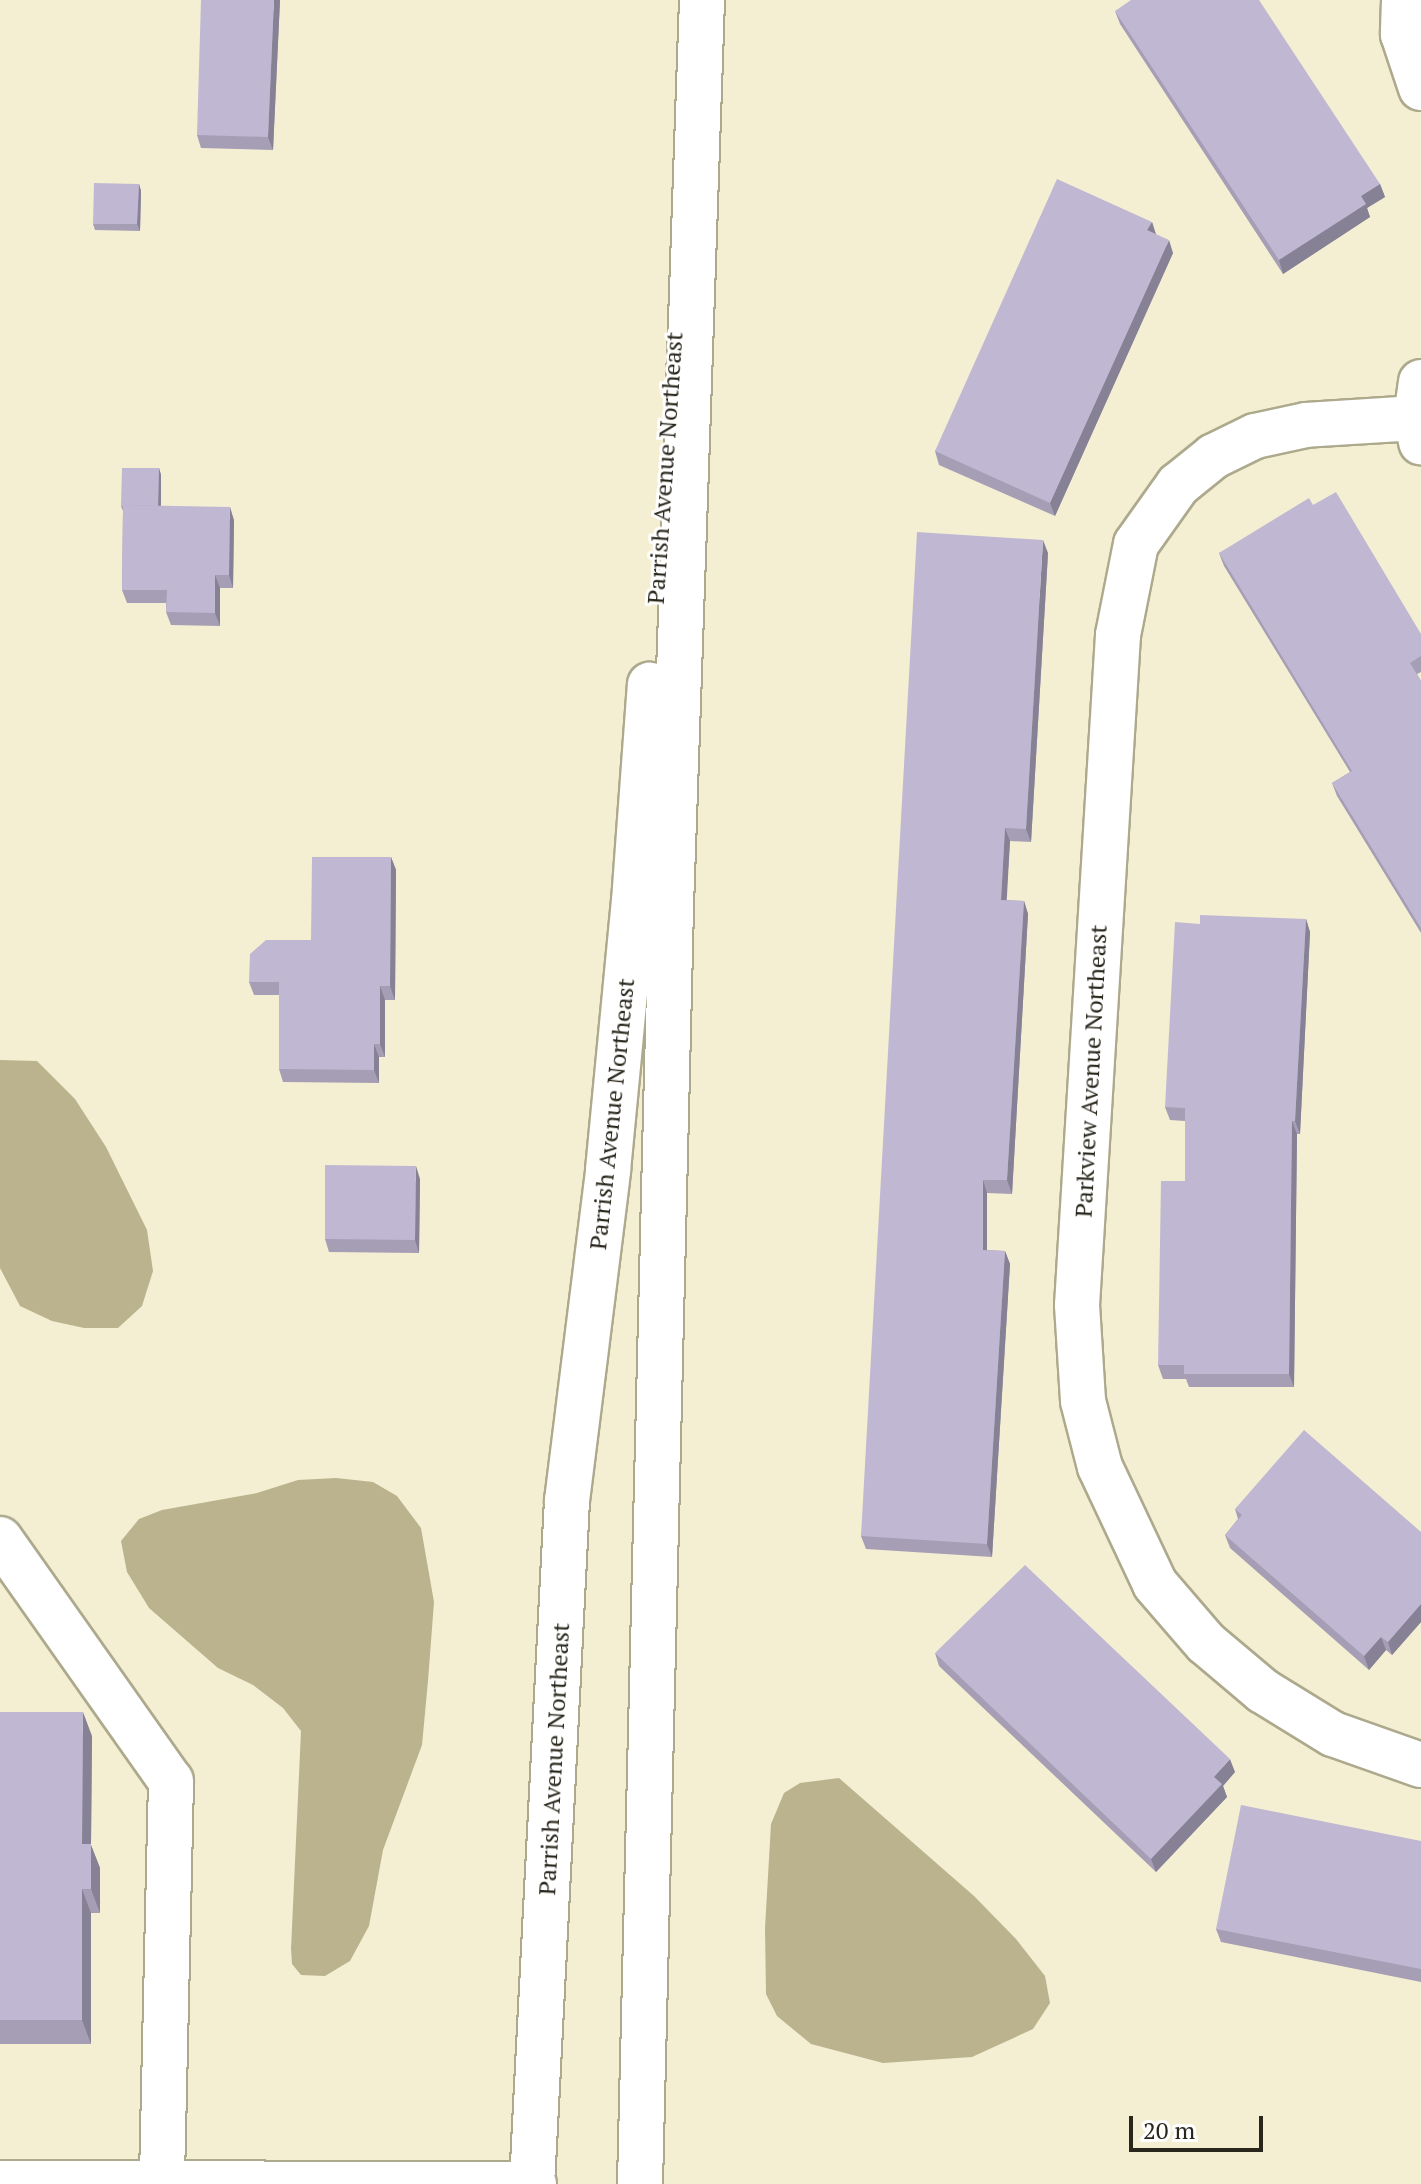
<!DOCTYPE html>
<style>
body{margin:0}
#map{position:relative;width:1421px;height:2184px;overflow:hidden;background:#f4efd2;font-family:"PT Serif",serif}
div>[style]{position:absolute}
[style*='--x']{left:calc(var(--x)*1px);top:calc(var(--y)*1px);width:calc(var(--w)*1px);rotate:calc(var(--a)*1deg)}
.water>*{inset:0;background:#bab38e}
.roads{filter:drop-shadow(2px 0 #ada98d) drop-shadow(-2px 0 #ada98d) drop-shadow(0 2px #ada98d) drop-shadow(0 -2px #ada98d)}
.minor>*{height:44px;margin:-22px;padding:0 22px;transform-origin:22px;border-radius:22px;background:#fff}
.major>*{height:44px;margin:-22px;padding:0 22px;transform-origin:22px;border-radius:22px;background:#fff}
.wall>*{inset:0;background:#a59eb5}
.shaded-wall>*{inset:0;background:#868194}
.building>*{inset:0;background:#c0b8d3}
span{translate:-50% -50%;white-space:nowrap;text-align:center;line-height:1.15;-webkit-text-stroke:6px #fff;paint-order:stroke}
.street-label{font-size:24px;color:#29271c}
.scale{position:absolute;left:1129px;top:2116px;width:134px;height:36px;box-sizing:border-box;border:4px solid #29271c;border-top:0;padding-left:10px;font-size:24px;line-height:28px;white-space:nowrap;color:#29271c;-webkit-text-stroke:6px #fff;paint-order:stroke}
</style>
<div id="map">
<div class="water">
<i style="clip-path:polygon(0 1060px,37px 1061px,75px 1099px,106px 1147px,147px 1230px,153px 1271px,142px 1306px,118px 1328px,84px 1328px,52px 1321px,20px 1306px,0 1268px)"></i>
<i style="clip-path:polygon(336px 1478px,373px 1482px,397px 1496px,421px 1528px,434px 1602px,428px 1681px,422px 1745px,383px 1850px,369px 1926px,350px 1961px,325px 1976px,301px 1975px,292px 1964px,291px 1949px,301px 1731px,283px 1708px,253px 1685px,218px 1668px,149px 1608px,127px 1572px,121px 1541px,139px 1519px,162px 1510px,257px 1493px,298px 1480px)"></i>
<i style="clip-path:polygon(839px 1778px,974px 1896px,1016px 1939px,1045px 1976px,1050px 2003px,1033px 2029px,972px 2057px,883px 2063px,811px 2044px,777px 2016px,766px 1994px,765px 1928px,771px 1824px,784px 1793px,800px 1783px)"></i>
</div>
<div class="roads">
<div class="minor">
<i style="--x:1404;--y:0;--w:34;--a:92"></i>
<i style="--x:1403;--y:34;--w:57;--a:71.6"></i>
<i style="--x:1421;--y:382;--w:36;--a:98"></i>
<i style="--x:1416;--y:418;--w:25;--a:78"></i>
<i style="--x:1416;--y:418;--w:110;--a:176.4"></i>
<i style="--x:1306;--y:425;--w:52;--a:167.8"></i>
<i style="--x:1255;--y:436;--w:46;--a:154"></i>
<i style="--x:1214;--y:456;--w:46;--a:141.1"></i>
<i style="--x:1178;--y:485;--w:72;--a:125.4"></i>
<i style="--x:1136;--y:544;--w:93;--a:101.2"></i>
<i style="--x:1118;--y:635;--w:671;--a:93.5"></i>
<i style="--x:1077;--y:1305;--w:96;--a:86.4"></i>
<i style="--x:1083;--y:1401;--w:68;--a:75.6"></i>
<i style="--x:1100;--y:1467;--w:129;--a:64.8"></i>
<i style="--x:1155;--y:1584;--w:78;--a:49.2"></i>
<i style="--x:1206;--y:1643;--w:75;--a:40.1"></i>
<i style="--x:1263;--y:1691;--w:82;--a:31.6"></i>
<i style="--x:1333;--y:1734;--w:93;--a:19.4"></i>
<i style="--x:0;--y:1539;--w:296;--a:54.8"></i>
<i style="--x:171;--y:1781;--w:400;--a:91.3"></i>
<i style="--x:0;--y:2183;--w:534;--a:0.11"></i>
</div>
<div class="major">
<i style="--x:532;--y:2184;--w:684;--a:-87.07"></i>
<i style="--x:567;--y:1501;--w:334;--a:-82.9"></i>
<i style="--x:608;--y:1170;--w:270;--a:-84.5"></i>
<i style="--x:634;--y:901;--w:217;--a:-85.8"></i>
<i style="--x:640;--y:2184;--w:1278;--a:-88.61"></i>
<i style="--x:671;--y:906;--w:907;--a:-88.04"></i>
</div>
</div>
<div class="wall">
<i style="clip-path:polygon(280px 0,273px 150px,201px 148px,197px 135px)"></i>
<i style="clip-path:polygon(1115px 11px,1380px 184px,1385px 197px,1367px 208px,1370px 217px,1283px 274px,1120px 24px)"></i>
<i style="clip-path:polygon(139px 184px,141px 191px,140px 231px,95px 230px,93px 224px)"></i>
<i style="clip-path:polygon(1152px 222px,1156px 234px,1173px 253px,1055px 516px,939px 465px,935px 451px)"></i>
<i style="clip-path:polygon(159px 468px,161px 475px,161px 506px,234px 520px,233px 588px,220px 588px,220px 626px,171px 625px,166px 612px,166px 603px,127px 603px,122px 590px,123px 511px,121px 506px)"></i>
<i style="clip-path:polygon(1313px 505px,1421px 634px,1421px 672px,1417px 674px,1421px 681px,1421px 933px,1337px 796px,1332px 783px,1350px 772px,1224px 566px,1219px 553px)"></i>
<i style="clip-path:polygon(1048px 553px,1031px 842px,1010px 841px,1006px 900px,1024px 901px,1028px 914px,1012px 1194px,987px 1193px,987px 1250px,1005px 1251px,1010px 1264px,992px 1557px,866px 1549px,861px 1536px)"></i>
<i style="clip-path:polygon(391px 857px,396px 870px,395px 1000px,385px 1000px,385px 1057px,379px 1057px,379px 1083px,283px 1082px,279px 1069px,279px 995px,254px 995px,249px 982px,311px 940px)"></i>
<i style="clip-path:polygon(1306px 919px,1310px 932px,1300px 1134px,1297px 1134px,1294px 1387px,1189px 1387px,1186px 1379px,1163px 1379px,1158px 1365px,1185px 1181px,1185px 1121px,1170px 1120px,1165px 1107px)"></i>
<i style="clip-path:polygon(420px 1179px,419px 1253px,329px 1252px,325px 1239px)"></i>
<i style="clip-path:polygon(1235px 1509px,1421px 1532px,1421px 1622px,1392px 1655px,1386px 1650px,1369px 1670px,1230px 1548px,1225px 1535px,1238px 1519px)"></i>
<i style="clip-path:polygon(935px 1653px,1235px 1772px,1223px 1786px,1227px 1797px,1156px 1872px,939px 1666px)"></i>
<i style="clip-path:polygon(0 1712px,92px 1736px,91px 1845px,100px 1868px,100px 1913px,91px 1913px,91px 2044px,0 2044px)"></i>
<i style="clip-path:polygon(1421px 1841px,1421px 1982px,1221px 1942px,1216px 1929px)"></i>
</div>
<div class="shaded-wall">
<i style="clip-path:polygon(274px 0,280px 0,273px 150px,268px 137px)"></i>
<i style="clip-path:polygon(139px 184px,141px 191px,140px 231px,137px 224px)"></i>
<i style="clip-path:polygon(1380px 184px,1385px 197px,1367px 208px,1370px 217px,1283px 274px,1279px 260px,1361px 196px)"></i>
<i style="clip-path:polygon(1152px 222px,1156px 235px,1147px 230px)"></i>
<i style="clip-path:polygon(1169px 240px,1173px 253px,1055px 516px,1050px 503px)"></i>
<i style="clip-path:polygon(159px 468px,161px 475px,161px 514px,158px 507px)"></i>
<i style="clip-path:polygon(230px 507px,234px 520px,233px 588px,229px 575px)"></i>
<i style="clip-path:polygon(1043px 540px,1048px 553px,1031px 842px,1026px 829px)"></i>
<i style="clip-path:polygon(215px 575px,220px 588px,220px 626px,215px 613px)"></i>
<i style="clip-path:polygon(1005px 828px,1010px 841px,1006px 913px,1001px 900px)"></i>
<i style="clip-path:polygon(391px 857px,396px 870px,395px 1000px,390px 986px)"></i>
<i style="clip-path:polygon(1024px 901px,1028px 914px,1012px 1194px,1007px 1180px)"></i>
<i style="clip-path:polygon(1306px 919px,1310px 932px,1300px 1134px,1295px 1121px)"></i>
<i style="clip-path:polygon(380px 986px,385px 1000px,385px 1057px,380px 1044px)"></i>
<i style="clip-path:polygon(374px 1044px,379px 1057px,379px 1083px,374px 1070px)"></i>
<i style="clip-path:polygon(1292px 1121px,1297px 1134px,1294px 1387px,1289px 1374px)"></i>
<i style="clip-path:polygon(416px 1166px,420px 1179px,419px 1253px,415px 1240px)"></i>
<i style="clip-path:polygon(983px 1180px,987px 1193px,987px 1263px,983px 1250px)"></i>
<i style="clip-path:polygon(1005px 1251px,1010px 1264px,992px 1557px,987px 1544px)"></i>
<i style="clip-path:polygon(1421px 1604px,1421px 1622px,1392px 1655px,1388px 1642px)"></i>
<i style="clip-path:polygon(1381px 1637px,1386px 1650px,1369px 1670px,1364px 1656px)"></i>
<i style="clip-path:polygon(83px 1712px,92px 1736px,91px 1845px,100px 1868px,100px 1913px,91px 1889px,82px 1844px)"></i>
<i style="clip-path:polygon(1230px 1759px,1235px 1772px,1223px 1786px,1227px 1797px,1156px 1872px,1151px 1859px,1214px 1777px)"></i>
<i style="clip-path:polygon(82px 1889px,91px 1913px,91px 2044px,82px 2020px)"></i>
</div>
<div class="building">
<i style="clip-path:polygon(201px 0,274px 0,268px 137px,197px 135px)"></i>
<i style="clip-path:polygon(1131px 0,1259px 0,1380px 184px,1361px 196px,1366px 204px,1279px 260px,1115px 11px)"></i>
<i style="clip-path:polygon(1057px 179px,1152px 222px,1147px 230px,1169px 240px,1050px 503px,935px 451px)"></i>
<i style="clip-path:polygon(94px 183px,139px 184px,137px 224px,93px 224px)"></i>
<i style="clip-path:polygon(122px 468px,159px 468px,158px 506px,123px 505px,123px 506px,121px 506px)"></i>
<i style="clip-path:polygon(1336px 492px,1421px 634px,1421px 656px,1410px 663px,1421px 681px,1421px 928px,1332px 783px,1352px 771px,1219px 553px,1309px 498px,1313px 505px)"></i>
<i style="clip-path:polygon(123px 505px,230px 507px,229px 575px,215px 575px,215px 613px,166px 612px,167px 590px,122px 590px)"></i>
<i style="clip-path:polygon(917px 532px,1043px 540px,1026px 829px,1005px 828px,1001px 900px,1024px 901px,1007px 1180px,983px 1180px,983px 1250px,1005px 1251px,987px 1544px,861px 1536px)"></i>
<i style="clip-path:polygon(312px 857px,391px 857px,390px 986px,380px 986px,380px 1044px,374px 1044px,374px 1070px,279px 1069px,279px 982px,249px 982px,250px 954px,266px 940px,311px 940px)"></i>
<i style="clip-path:polygon(1200px 915px,1306px 919px,1295px 1121px,1292px 1121px,1289px 1374px,1184px 1374px,1184px 1365px,1158px 1365px,1161px 1181px,1185px 1181px,1185px 1108px,1165px 1107px,1175px 922px,1200px 924px)"></i>
<i style="clip-path:polygon(325px 1165px,416px 1166px,415px 1240px,325px 1239px)"></i>
<i style="clip-path:polygon(1304px 1430px,1421px 1532px,1421px 1604px,1388px 1642px,1381px 1637px,1364px 1656px,1225px 1535px,1242px 1515px,1235px 1509px)"></i>
<i style="clip-path:polygon(1025px 1565px,1230px 1759px,1214px 1777px,1222px 1784px,1151px 1859px,935px 1653px)"></i>
<i style="clip-path:polygon(0 1712px,83px 1712px,82px 1844px,91px 1844px,91px 1889px,82px 1889px,82px 2020px,0 2020px)"></i>
<i style="clip-path:polygon(1241px 1805px,1421px 1841px,1421px 1969px,1216px 1929px)"></i>
</div>
<div class="street-label">
<span style="left:665px;top:468px;rotate:-86deg">Parrish Avenue Northeast</span>
<span style="left:1091px;top:1071px;rotate:-87deg">Parkview Avenue Northeast</span>
<span style="left:612px;top:1114px;rotate:-84deg">Parrish Avenue Northeast</span>
<span style="left:554px;top:1759px;rotate:-87deg">Parrish Avenue Northeast</span>
</div>
<div class="scale">20 m</div>
</div>
